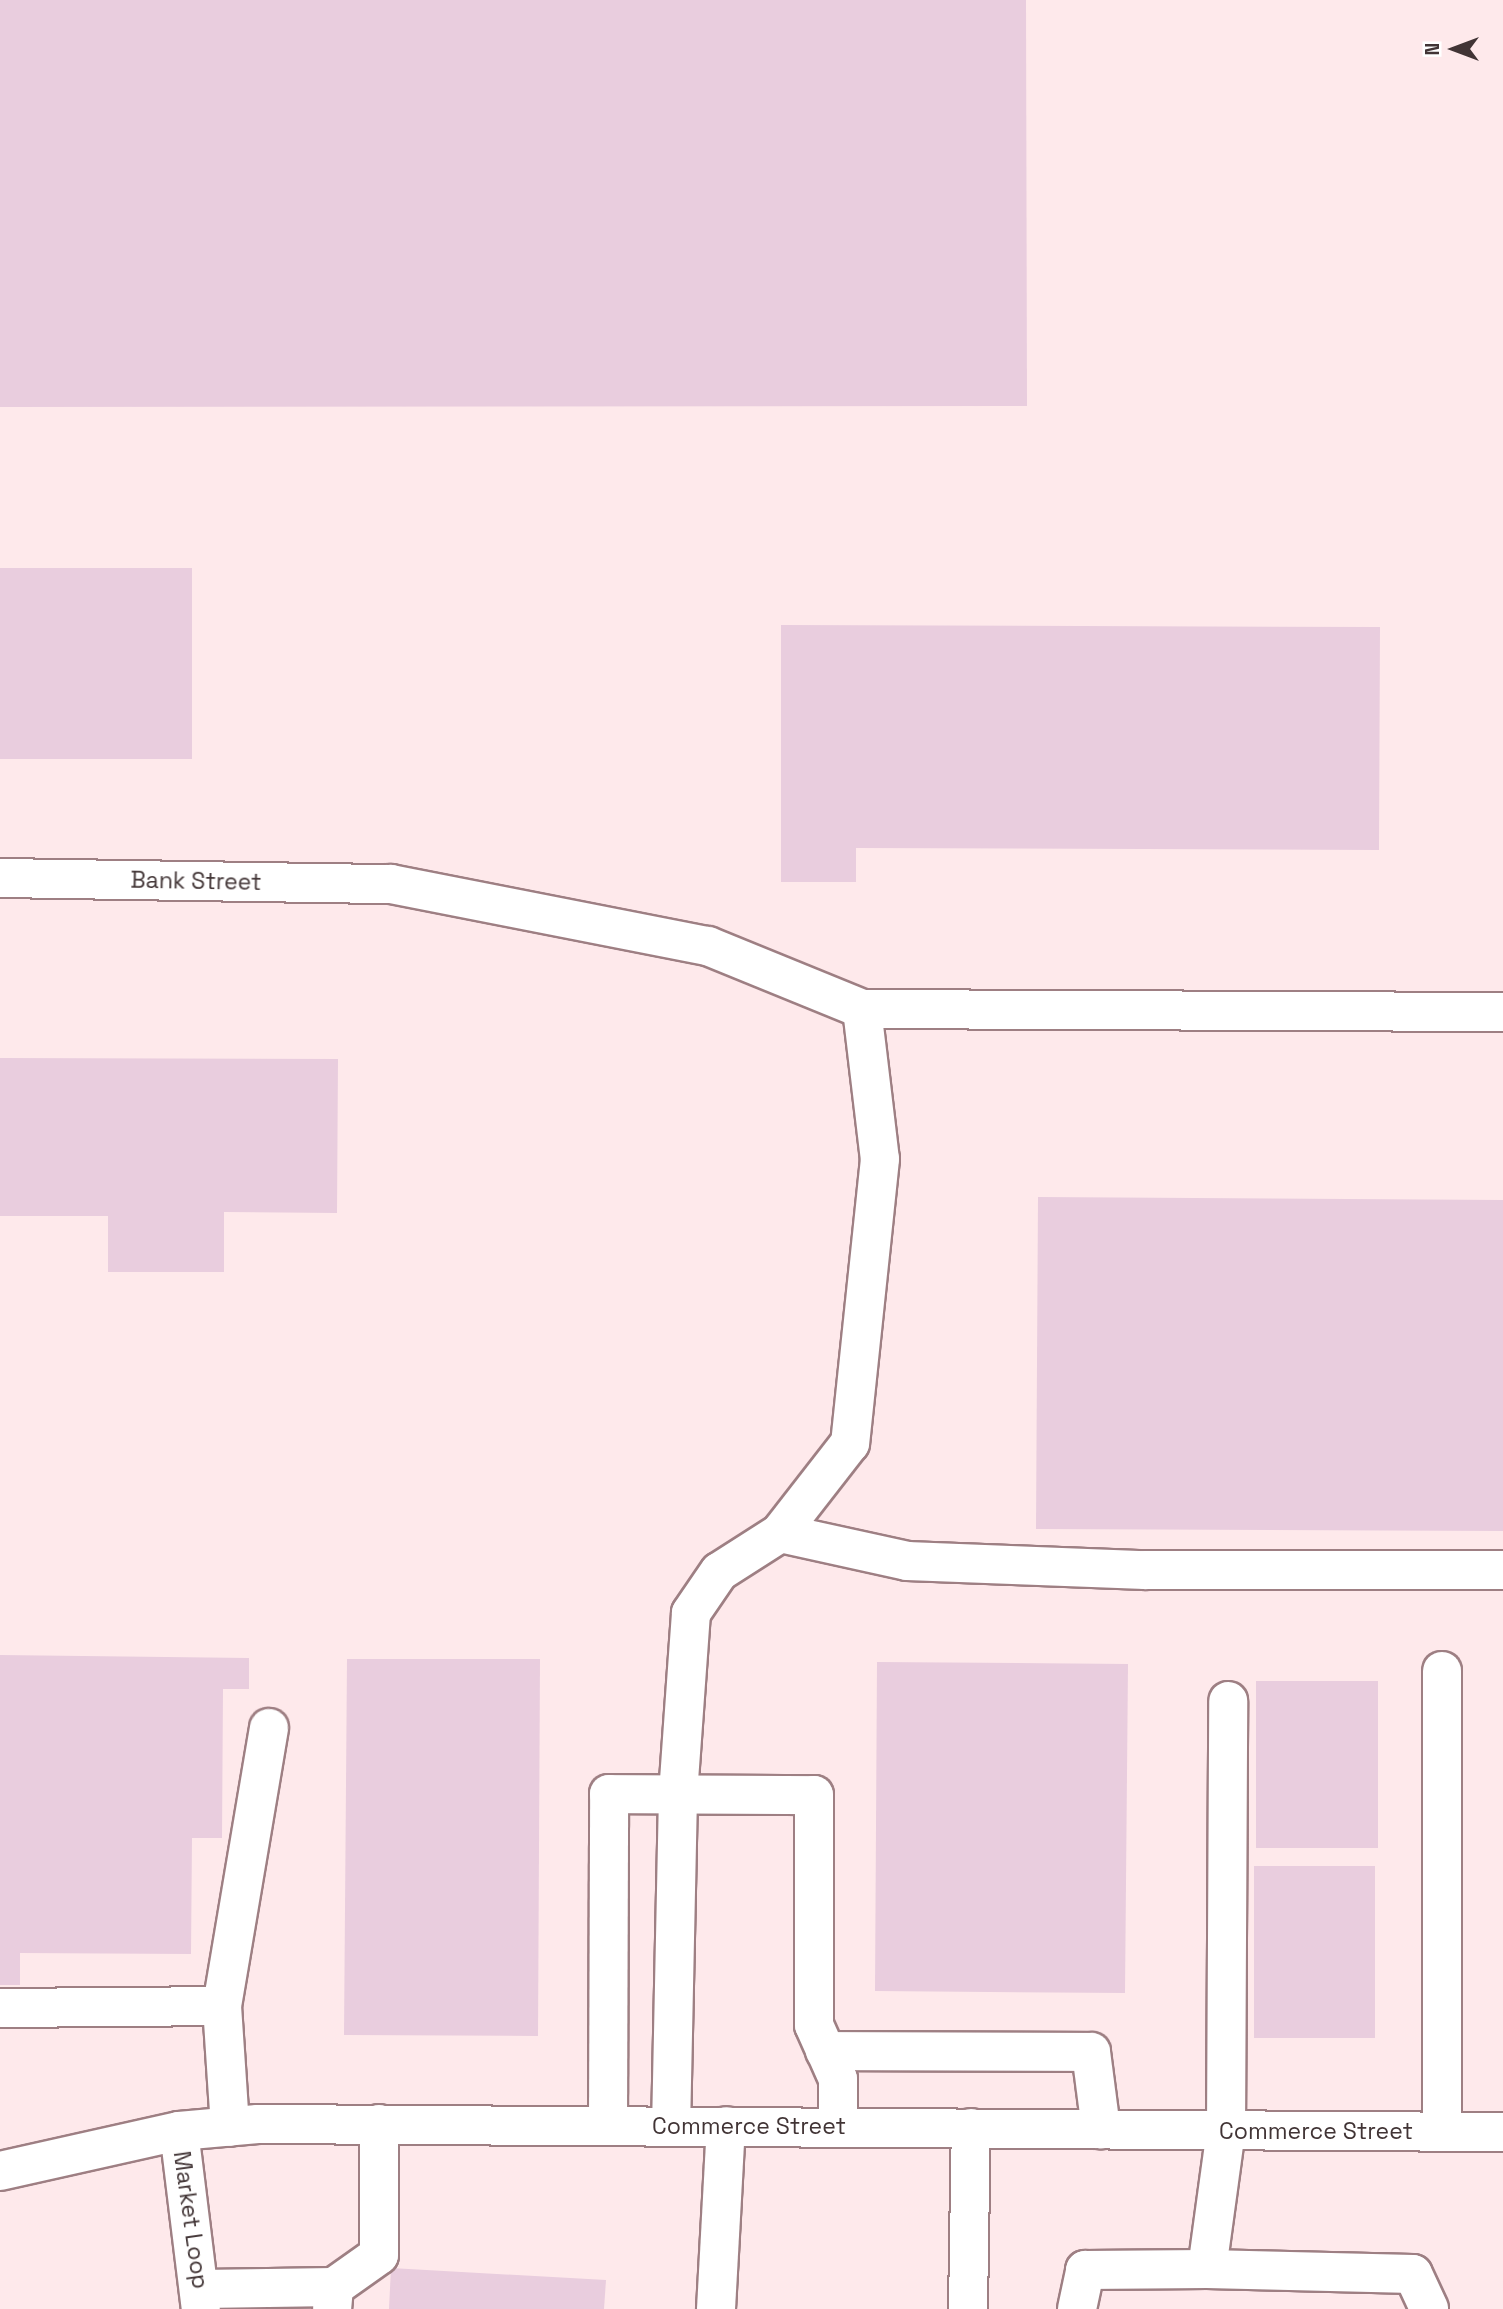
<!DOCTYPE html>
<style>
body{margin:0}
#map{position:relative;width:1503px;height:2309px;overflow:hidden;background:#fee9eb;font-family:"Space Grotesk",sans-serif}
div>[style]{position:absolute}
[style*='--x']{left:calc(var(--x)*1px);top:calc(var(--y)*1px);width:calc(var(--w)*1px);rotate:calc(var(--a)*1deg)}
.building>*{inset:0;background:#e9cdde}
.roads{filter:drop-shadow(2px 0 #9e7f83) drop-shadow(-2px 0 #9e7f83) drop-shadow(0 2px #9e7f83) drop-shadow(0 -2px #9e7f83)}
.minor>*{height:38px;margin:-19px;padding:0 19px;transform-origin:19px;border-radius:19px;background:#fff}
span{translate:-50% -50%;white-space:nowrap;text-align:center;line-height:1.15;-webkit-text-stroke:5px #fff;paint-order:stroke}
.street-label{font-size:23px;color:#413435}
.north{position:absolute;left:1419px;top:14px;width:70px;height:70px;-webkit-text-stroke:5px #fff;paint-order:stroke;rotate:270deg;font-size:19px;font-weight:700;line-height:28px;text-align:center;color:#413435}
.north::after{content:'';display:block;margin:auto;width:24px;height:32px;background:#413435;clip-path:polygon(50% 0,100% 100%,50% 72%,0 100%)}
</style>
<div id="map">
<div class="building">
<i style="clip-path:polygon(0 0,1026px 0,1027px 406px,0 407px)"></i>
<i style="clip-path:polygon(0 568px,192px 568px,192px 759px,0 759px)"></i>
<i style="clip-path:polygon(781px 625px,1380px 627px,1379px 850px,856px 848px,856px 882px,781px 882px)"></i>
<i style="clip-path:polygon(0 1058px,338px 1059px,337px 1213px,224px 1212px,224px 1272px,108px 1272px,108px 1216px,0 1216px)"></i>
<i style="clip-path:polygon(1038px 1197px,1503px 1200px,1503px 1531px,1036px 1529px)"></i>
<i style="clip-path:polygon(0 1655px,249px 1658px,249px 1689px,223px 1689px,222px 1838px,192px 1838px,191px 1954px,20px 1953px,20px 1985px,0 1985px)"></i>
<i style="clip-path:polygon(347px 1659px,540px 1659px,538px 2036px,344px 2035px)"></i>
<i style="clip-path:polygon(877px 1662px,1128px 1664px,1125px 1993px,875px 1991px)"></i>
<i style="clip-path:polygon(1256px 1681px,1378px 1681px,1378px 1848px,1256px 1848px)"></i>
<i style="clip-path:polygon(1254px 1866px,1375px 1866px,1375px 2038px,1254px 2038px)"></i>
<i style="clip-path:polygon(391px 2268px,606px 2280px,604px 2309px,389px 2309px)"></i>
</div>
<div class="roads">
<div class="minor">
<i style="--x:0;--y:878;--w:391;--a:0.9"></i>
<i style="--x:391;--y:884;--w:323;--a:11.1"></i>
<i style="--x:708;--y:946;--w:166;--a:22.2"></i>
<i style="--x:862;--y:1009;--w:151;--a:83.2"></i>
<i style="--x:880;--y:1159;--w:286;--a:96"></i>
<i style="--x:850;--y:1443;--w:114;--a:127.9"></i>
<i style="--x:780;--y:1533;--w:72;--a:147.4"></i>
<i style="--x:719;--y:1572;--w:50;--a:124.3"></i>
<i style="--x:691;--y:1613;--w:182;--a:94.1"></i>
<i style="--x:678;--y:1795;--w:330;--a:91.2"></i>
<i style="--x:862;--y:1009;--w:641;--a:0.27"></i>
<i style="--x:780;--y:1533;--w:130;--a:12.4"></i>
<i style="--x:907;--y:1561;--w:238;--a:2.2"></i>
<i style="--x:1145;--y:1570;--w:358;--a:0"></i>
<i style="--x:1442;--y:1671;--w:461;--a:90"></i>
<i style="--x:222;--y:2006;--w:282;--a:-80.4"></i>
<i style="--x:0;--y:2008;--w:222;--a:-0.5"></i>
<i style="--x:222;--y:2006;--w:121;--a:86.2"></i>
<i style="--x:825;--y:2051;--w:266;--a:0.2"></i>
<i style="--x:1091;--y:2052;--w:78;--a:82.6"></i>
<i style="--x:608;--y:2124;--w:330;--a:-89.8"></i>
<i style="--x:609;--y:1794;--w:205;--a:0.3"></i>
<i style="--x:814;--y:1795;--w:230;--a:90"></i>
<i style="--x:814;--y:2025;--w:59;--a:66"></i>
<i style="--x:838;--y:2079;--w:47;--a:90"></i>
<i style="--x:179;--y:2131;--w:179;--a:83"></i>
<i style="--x:0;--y:2171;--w:183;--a:-12.6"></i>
<i style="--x:179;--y:2131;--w:79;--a:-5.1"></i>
<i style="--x:258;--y:2124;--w:1245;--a:0.37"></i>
<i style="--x:1207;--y:2269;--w:206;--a:1.4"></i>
<i style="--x:1413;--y:2274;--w:38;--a:65"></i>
<i style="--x:334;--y:2287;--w:55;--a:-35.4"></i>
<i style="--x:379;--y:2255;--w:131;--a:-90"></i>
<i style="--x:202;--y:2289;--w:132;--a:-0.9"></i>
<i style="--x:334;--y:2287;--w:22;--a:95"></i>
<i style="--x:716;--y:2309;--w:183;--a:-86.9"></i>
<i style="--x:968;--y:2309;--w:181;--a:-89.1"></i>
<i style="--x:1077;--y:2309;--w:40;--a:-78"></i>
<i style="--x:1085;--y:2270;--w:122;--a:-0.5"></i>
<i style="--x:1207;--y:2269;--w:140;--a:-82.2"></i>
<i style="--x:1226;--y:2130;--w:429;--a:-89.7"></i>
</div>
</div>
<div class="street-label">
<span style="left:196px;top:881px;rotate:1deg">Bank Street</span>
<span style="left:749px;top:2126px">Commerce Street</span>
<span style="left:1316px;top:2131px">Commerce Street</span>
<span style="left:191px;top:2220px;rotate:82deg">Market Loop</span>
</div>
<div class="north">N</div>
</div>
